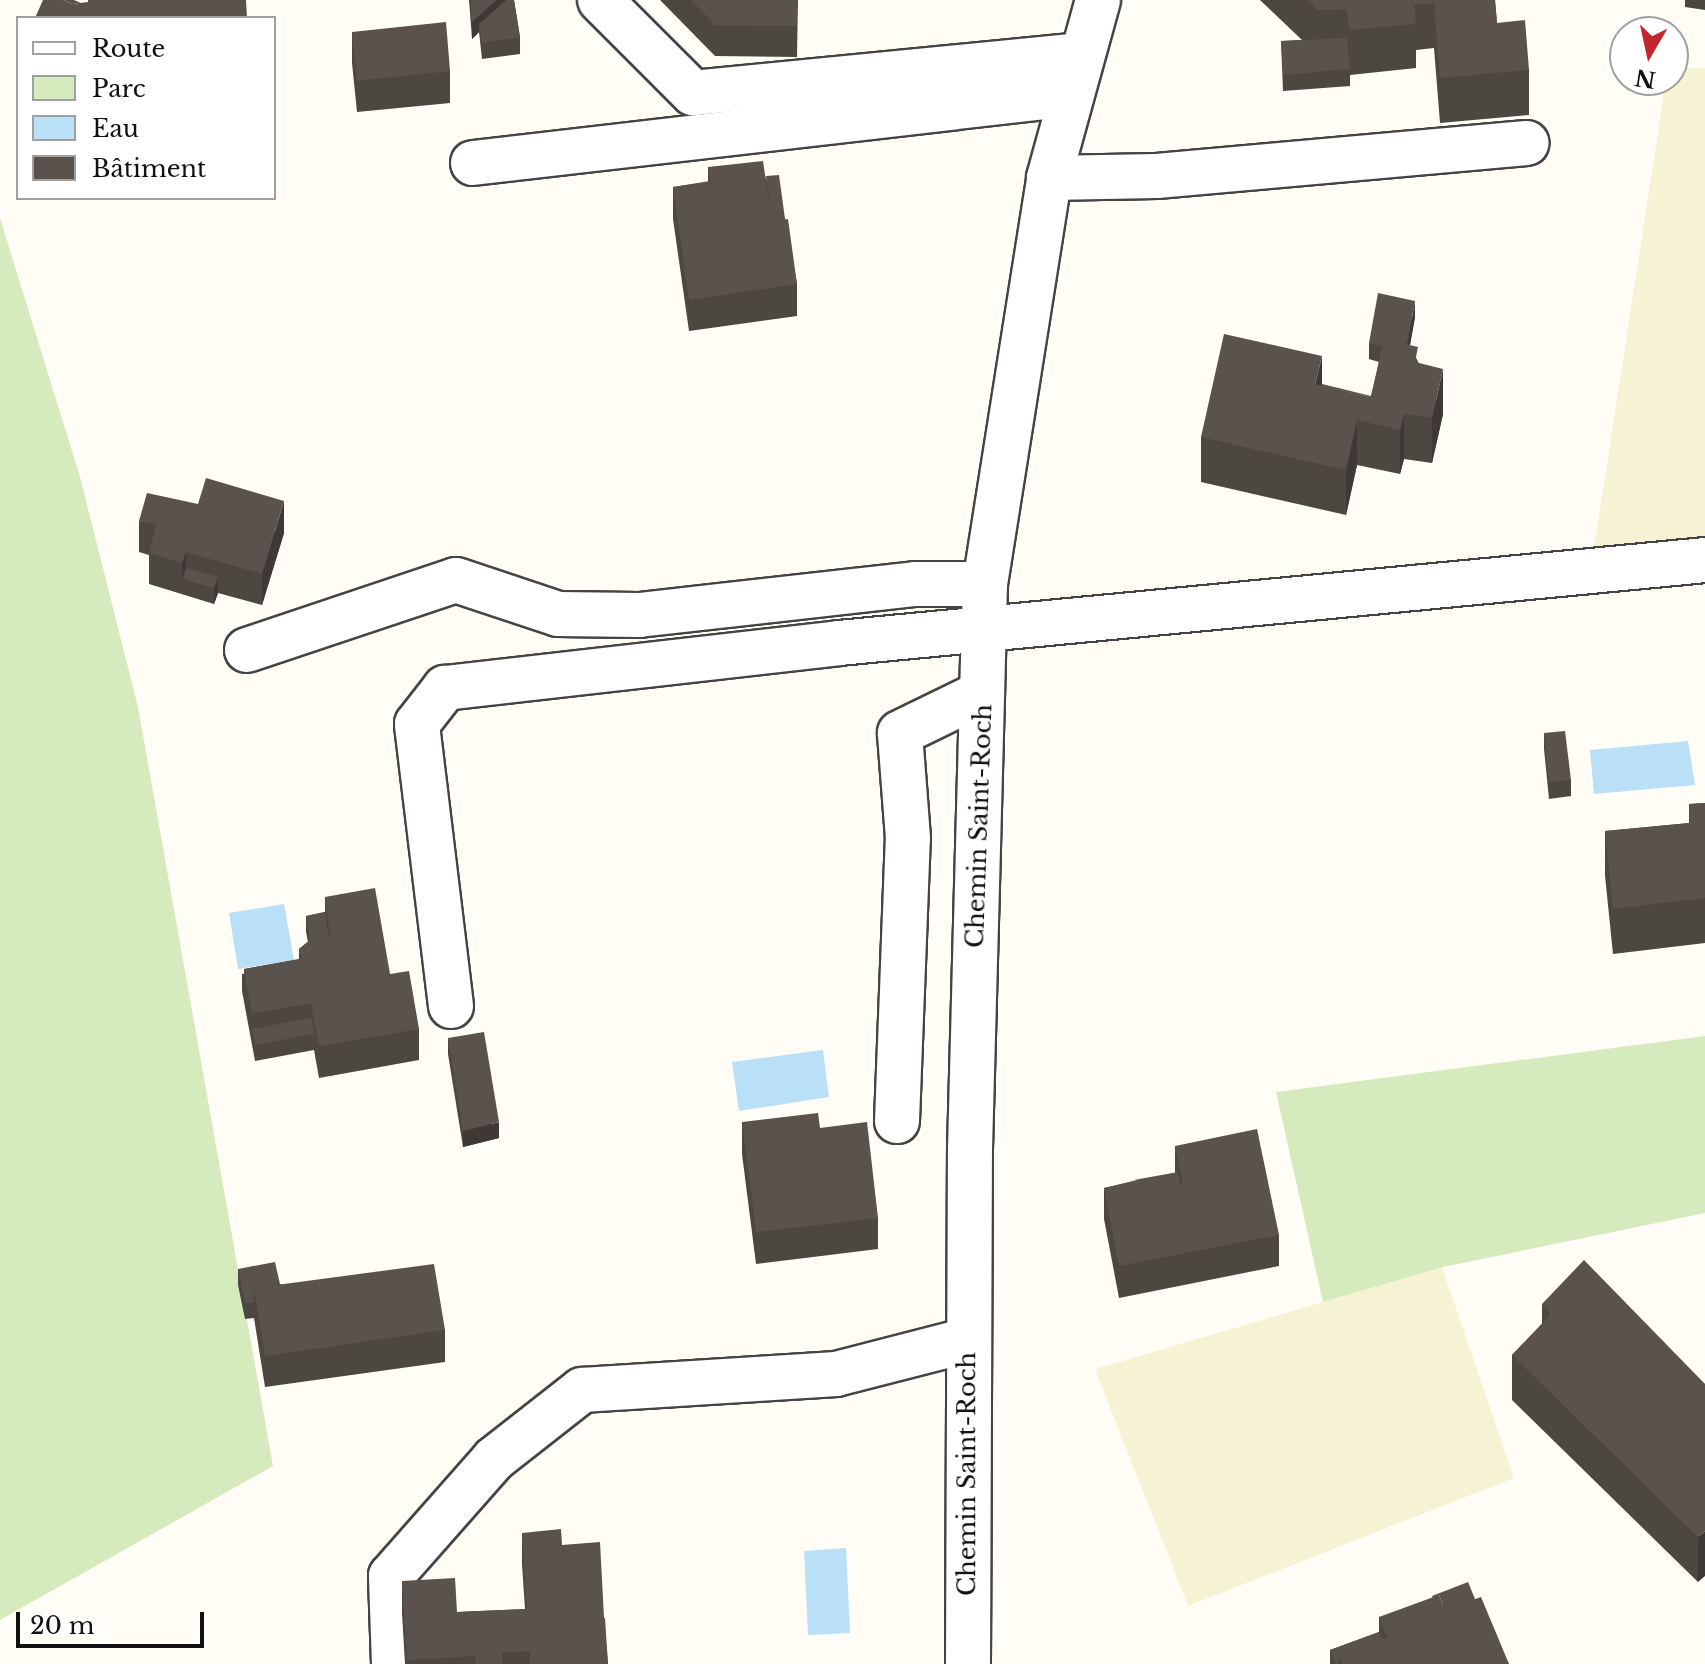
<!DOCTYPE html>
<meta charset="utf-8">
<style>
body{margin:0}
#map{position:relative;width:1705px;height:1664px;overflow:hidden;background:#fffdf5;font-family:"Libre Baskerville",serif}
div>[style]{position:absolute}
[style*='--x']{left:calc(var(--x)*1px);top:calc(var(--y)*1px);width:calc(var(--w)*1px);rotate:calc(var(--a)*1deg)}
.farmland>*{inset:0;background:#f6f3d4}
.green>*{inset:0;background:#d5ebbd}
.water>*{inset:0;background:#b9e0f7}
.roads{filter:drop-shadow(2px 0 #444) drop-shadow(-2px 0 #444) drop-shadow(0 2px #444) drop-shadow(0 -2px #444)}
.minor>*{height:44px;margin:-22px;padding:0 22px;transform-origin:22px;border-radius:22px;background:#fff}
.wall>*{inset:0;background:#4d4742}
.shaded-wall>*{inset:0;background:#3f3936}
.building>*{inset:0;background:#5a524d}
span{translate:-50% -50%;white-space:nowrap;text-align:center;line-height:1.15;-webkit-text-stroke:8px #fff;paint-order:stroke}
.street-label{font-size:24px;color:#111}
.legend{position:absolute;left:16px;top:16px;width:260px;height:184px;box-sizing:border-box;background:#fff;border:2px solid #a0a0a0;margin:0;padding:10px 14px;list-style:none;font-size:24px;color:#111}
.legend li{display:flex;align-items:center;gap:16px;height:40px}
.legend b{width:40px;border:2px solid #a0a0a0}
.north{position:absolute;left:1609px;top:16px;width:80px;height:80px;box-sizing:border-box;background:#fff;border:2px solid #a0a0a0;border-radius:50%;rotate:189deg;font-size:22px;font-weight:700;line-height:32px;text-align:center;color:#111}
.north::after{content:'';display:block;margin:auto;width:28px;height:36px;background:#c4262e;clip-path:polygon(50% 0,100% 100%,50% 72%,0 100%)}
.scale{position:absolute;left:16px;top:1612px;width:188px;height:36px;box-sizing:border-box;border:4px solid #111;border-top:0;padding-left:10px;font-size:24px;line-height:28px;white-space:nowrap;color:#111;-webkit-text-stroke:6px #fff;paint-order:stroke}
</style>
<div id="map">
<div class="farmland">
<i style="clip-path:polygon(1673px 68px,1705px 68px,1705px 540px,1594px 549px,1666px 80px,1673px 80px)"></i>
<i style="clip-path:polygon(1442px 1267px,1514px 1478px,1188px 1606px,1095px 1369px)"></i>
</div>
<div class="green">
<i style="clip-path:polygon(0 218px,80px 477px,138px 707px,273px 1466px,0 1620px)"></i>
<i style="clip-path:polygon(1705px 1036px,1705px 1213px,1443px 1267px,1323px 1302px,1276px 1092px)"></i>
</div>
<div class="water">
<i style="clip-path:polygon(1688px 741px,1695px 785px,1594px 794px,1590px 750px)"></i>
<i style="clip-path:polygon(284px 904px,294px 960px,238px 969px,229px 913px)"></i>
<i style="clip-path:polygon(823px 1050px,829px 1097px,739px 1111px,732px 1062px)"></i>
<i style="clip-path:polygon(846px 1548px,850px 1633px,808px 1635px,804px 1551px)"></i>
</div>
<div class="roads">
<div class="minor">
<i style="--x:600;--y:0;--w:132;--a:45"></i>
<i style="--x:693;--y:93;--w:391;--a:-5.6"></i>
<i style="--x:473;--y:163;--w:601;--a:-6.59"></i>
<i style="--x:1049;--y:178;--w:108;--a:-1.1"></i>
<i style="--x:1157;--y:176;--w:371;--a:-5.1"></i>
<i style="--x:247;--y:650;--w:220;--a:-18.5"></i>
<i style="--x:456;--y:580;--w:108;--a:18.4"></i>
<i style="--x:558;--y:614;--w:81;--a:0.7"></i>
<i style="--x:639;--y:615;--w:278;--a:-6.4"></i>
<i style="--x:915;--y:584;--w:70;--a:0"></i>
<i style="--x:451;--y:1006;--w:284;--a:-96.9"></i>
<i style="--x:417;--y:724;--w:46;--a:-52.1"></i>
<i style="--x:445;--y:688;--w:397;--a:-6.5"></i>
<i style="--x:839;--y:643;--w:870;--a:-5.47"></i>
<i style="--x:897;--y:1121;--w:283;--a:-87.8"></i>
<i style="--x:908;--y:838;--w:105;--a:-94.4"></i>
<i style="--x:900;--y:733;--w:91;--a:-26"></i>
<i style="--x:394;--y:1664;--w:88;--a:-92"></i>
<i style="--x:391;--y:1576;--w:156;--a:-48.6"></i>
<i style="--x:494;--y:1459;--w:112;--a:-38.1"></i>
<i style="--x:582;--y:1390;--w:255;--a:-3.6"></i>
<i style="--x:836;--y:1374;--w:136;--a:-14.4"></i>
<i style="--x:968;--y:1664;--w:515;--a:-89.78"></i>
<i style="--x:970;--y:1149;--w:565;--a:-88.48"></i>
<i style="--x:985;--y:584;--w:411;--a:-81"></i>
<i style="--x:1049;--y:178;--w:185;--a:-74.6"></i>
</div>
</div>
<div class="wall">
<i style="clip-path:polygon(469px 0,514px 0,520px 37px,520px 54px,482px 59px,479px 32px,472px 39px)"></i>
<i style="clip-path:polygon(660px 0,798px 0,797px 57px,715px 56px)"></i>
<i style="clip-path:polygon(1260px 0,1495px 0,1497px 23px,1529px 70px,1529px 115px,1440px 123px,1434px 48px,1416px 50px,1416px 68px,1350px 75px,1350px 86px,1283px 91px,1281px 41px,1302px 40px)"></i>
<i style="clip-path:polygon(1685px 0,1705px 0,1705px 10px,1685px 7px)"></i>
<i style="clip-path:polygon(352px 32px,450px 71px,450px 103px,357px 112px,352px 63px)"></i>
<i style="clip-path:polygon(708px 167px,765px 176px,785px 219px,797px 284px,797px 316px,689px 331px,673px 219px,673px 187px,708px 182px)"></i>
<i style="clip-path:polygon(1415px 317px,1410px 345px,1443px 414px,1432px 463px,1404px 459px,1400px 474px,1357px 465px,1346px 515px,1201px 482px,1201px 437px,1371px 396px,1379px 362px,1369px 359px,1369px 343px)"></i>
<i style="clip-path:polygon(139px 521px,284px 533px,262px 605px,218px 593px,214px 604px,149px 584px,149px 555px,139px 552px)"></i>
<i style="clip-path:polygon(1544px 733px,1571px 780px,1571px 796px,1549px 799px,1544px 749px)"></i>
<i style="clip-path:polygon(1705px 803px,1705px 943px,1613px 954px,1605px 876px,1605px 831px,1689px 823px,1689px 804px)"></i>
<i style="clip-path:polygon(325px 897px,390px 974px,419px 1029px,419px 1060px,319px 1078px,314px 1050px,255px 1061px,242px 991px,242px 974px,244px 974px,244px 969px,299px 959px,299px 949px,308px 942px,306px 932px,306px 916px,325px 912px)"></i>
<i style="clip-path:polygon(448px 1038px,499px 1138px,463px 1147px,448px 1054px)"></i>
<i style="clip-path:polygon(742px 1122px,820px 1128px,878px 1218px,878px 1249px,756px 1264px,742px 1154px)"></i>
<i style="clip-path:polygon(1175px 1146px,1279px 1235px,1279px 1266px,1119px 1298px,1104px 1219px,1104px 1188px,1175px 1173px)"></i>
<i style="clip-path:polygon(238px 1269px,280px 1284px,445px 1330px,445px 1362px,265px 1387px,254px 1318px,245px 1319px,238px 1285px)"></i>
<i style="clip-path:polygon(1542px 1304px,1705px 1384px,1698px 1582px,1512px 1400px,1512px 1355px,1542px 1324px)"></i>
<i style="clip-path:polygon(522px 1533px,562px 1545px,604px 1618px,608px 1664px,405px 1664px,402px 1613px,402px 1581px,457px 1612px,525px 1609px,522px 1564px)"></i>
<i style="clip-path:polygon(1475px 1599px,1509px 1664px,1330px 1664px,1330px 1650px,1379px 1632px,1379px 1617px)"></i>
</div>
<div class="shaded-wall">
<i style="clip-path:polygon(496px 0,510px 0,479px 24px,479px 32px,472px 39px,472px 22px)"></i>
<i style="clip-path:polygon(1415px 301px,1415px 317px,1406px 367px,1406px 351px)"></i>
<i style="clip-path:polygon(1322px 356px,1322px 401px,1315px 384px)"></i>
<i style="clip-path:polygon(1443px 369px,1443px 414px,1432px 463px,1432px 418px)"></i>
<i style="clip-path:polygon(1404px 414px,1404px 459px,1400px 474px,1400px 430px)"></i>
<i style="clip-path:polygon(1357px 420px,1357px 465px,1346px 515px,1346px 470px)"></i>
<i style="clip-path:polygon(284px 501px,284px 533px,262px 605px,262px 574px)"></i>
<i style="clip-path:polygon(186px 552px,186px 580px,182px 579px,182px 563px)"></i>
<i style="clip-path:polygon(218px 577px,218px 593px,214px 604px,214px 588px)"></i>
<i style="clip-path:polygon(499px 1122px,499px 1138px,463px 1147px,463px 1131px)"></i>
<i style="clip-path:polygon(1705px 1531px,1705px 1576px,1698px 1582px,1698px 1537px)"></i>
</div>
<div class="building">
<i style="clip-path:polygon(43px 0,63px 0,72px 4px,88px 2px,88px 0,246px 0,247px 18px,35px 18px)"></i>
<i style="clip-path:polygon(63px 0,74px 0,81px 3px,72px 4px)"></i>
<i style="clip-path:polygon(471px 0,496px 0,472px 22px)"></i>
<i style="clip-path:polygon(506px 0,514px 0,520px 37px,482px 43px,479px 24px)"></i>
<i style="clip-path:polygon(691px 0,797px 0,797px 26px,715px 25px)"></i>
<i style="clip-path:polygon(1307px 0,1495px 0,1497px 23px,1525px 20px,1529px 70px,1440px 78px,1434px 3px,1414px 5px,1416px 24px,1349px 30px,1347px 9px,1318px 10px)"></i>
<i style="clip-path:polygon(446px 22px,450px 71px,357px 81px,352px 32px)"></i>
<i style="clip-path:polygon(1347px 38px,1350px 69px,1283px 75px,1281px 41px)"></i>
<i style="clip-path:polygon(763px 161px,772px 221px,788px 219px,797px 284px,689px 300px,673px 187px,710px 181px,708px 167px)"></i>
<i style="clip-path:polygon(779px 175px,785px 219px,772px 221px,766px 176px)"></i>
<i style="clip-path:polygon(1378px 293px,1415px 301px,1407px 344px,1384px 339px,1382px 346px,1369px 343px)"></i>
<i style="clip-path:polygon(1224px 334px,1322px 356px,1315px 384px,1371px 397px,1384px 339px,1418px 347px,1415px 362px,1443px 369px,1432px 418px,1404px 414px,1400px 430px,1357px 420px,1346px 470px,1201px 437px)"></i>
<i style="clip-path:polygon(1322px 384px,1371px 396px,1371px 397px,1321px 386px)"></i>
<i style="clip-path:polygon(206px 478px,284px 501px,262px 574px,186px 552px,182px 563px,149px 553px,156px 525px,139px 521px,147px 493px,198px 504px)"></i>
<i style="clip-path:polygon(186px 568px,218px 577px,214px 588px,182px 579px)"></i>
<i style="clip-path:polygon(1565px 731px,1571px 780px,1549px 782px,1544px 733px)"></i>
<i style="clip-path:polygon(1705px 803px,1705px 898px,1613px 909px,1605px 831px,1690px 823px,1689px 804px)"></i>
<i style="clip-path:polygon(375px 888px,390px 974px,409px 971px,419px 1029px,319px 1046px,311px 1003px,252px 1014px,244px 969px,301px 959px,299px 949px,312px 938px,330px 934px,325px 897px)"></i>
<i style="clip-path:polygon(325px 912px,328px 934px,312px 938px,310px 939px,306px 916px)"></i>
<i style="clip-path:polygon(311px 1018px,314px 1034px,255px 1045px,252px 1029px)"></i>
<i style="clip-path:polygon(484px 1032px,499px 1122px,463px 1131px,448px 1038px)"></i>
<i style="clip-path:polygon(818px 1113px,820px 1128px,867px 1122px,878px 1218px,756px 1232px,742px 1122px)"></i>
<i style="clip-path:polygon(1257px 1129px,1279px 1235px,1119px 1266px,1104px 1188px,1137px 1180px,1139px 1192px,1183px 1183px,1175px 1146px)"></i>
<i style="clip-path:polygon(1178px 1172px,1180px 1184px,1139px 1192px,1137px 1180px,1134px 1180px)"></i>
<i style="clip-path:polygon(1584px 1260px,1705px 1384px,1705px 1531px,1698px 1537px,1512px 1355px,1551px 1314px,1542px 1304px)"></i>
<i style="clip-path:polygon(275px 1262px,280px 1284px,254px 1288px,254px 1302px,245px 1303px,238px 1269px)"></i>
<i style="clip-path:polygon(434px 1264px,445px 1330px,265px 1356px,254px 1288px)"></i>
<i style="clip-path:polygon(561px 1529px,567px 1620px,605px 1618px,608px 1664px,530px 1664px,530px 1651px,502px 1653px,503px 1664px,476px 1664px,475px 1656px,407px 1660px,402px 1581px,455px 1578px,457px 1612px,527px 1609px,522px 1533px)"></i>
<i style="clip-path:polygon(600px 1542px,604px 1618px,567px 1620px,562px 1545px)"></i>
<i style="clip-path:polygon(1468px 1582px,1475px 1599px,1445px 1610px,1439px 1595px,1433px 1598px,1432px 1596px)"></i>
<i style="clip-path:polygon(1439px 1595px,1445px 1610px,1481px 1597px,1509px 1664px,1342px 1664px,1339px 1657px,1387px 1637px,1379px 1617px)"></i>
<i style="clip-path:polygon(1379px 1632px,1382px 1639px,1339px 1657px,1339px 1664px,1336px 1664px,1330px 1650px)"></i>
</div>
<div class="street-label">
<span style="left:979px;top:826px;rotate:-88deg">Chemin Saint-Roch</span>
<span style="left:967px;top:1474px;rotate:-90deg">Chemin Saint-Roch</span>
</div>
<ul class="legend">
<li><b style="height:10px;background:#fff"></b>Route</li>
<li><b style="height:22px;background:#d5ebbd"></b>Parc</li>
<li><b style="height:22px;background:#b9e0f7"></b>Eau</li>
<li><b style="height:22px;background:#5a524d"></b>Bâtiment</li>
</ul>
<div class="north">N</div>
<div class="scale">20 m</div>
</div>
